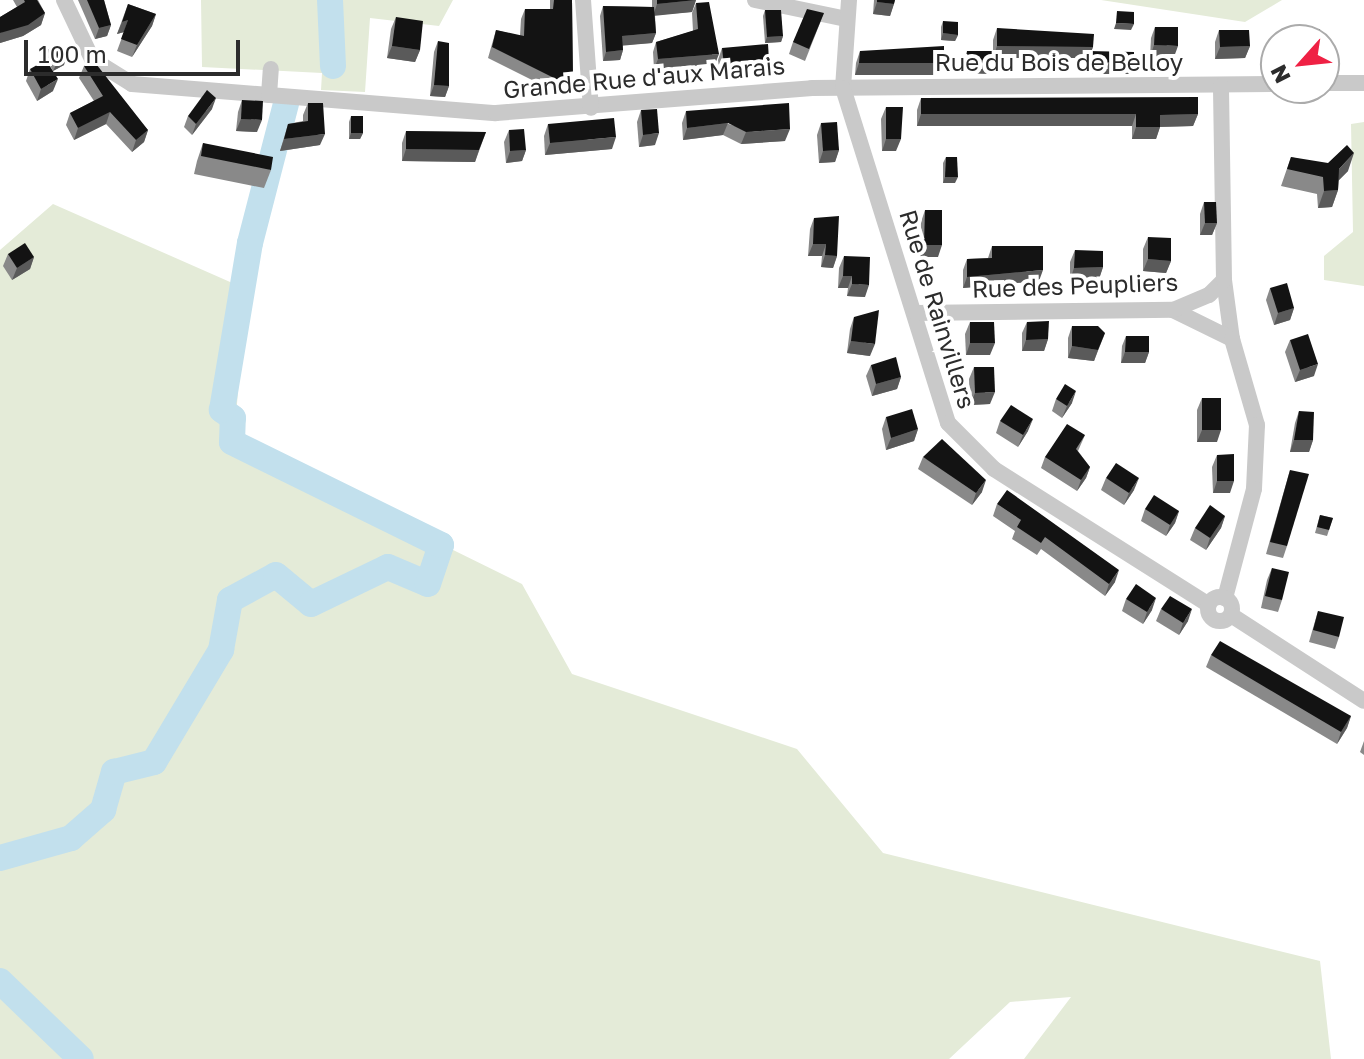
<!DOCTYPE html>
<style>
body{margin:0}
#map{position:relative;width:1364px;height:1059px;overflow:hidden;background:#fff;font-family:"Golos Text",sans-serif}
div>[style]{position:absolute}
[style*='--x']{left:calc(var(--x)*1px);top:calc(var(--y)*1px);width:calc(var(--w)*1px);rotate:calc(var(--a)*1deg)}
.green>*{inset:0;background:#e4ebd8}
.river>*{height:26px;margin:-13px;padding:0 13px;transform-origin:13px;border-radius:13px;background:#c2e0ed}
.minor>*{height:16px;margin:-8px;padding:0 8px;transform-origin:8px;border-radius:8px;background:#c9c9c9}
.minor>.ring{margin:-8px;padding:0;box-sizing:content-box;background:none;border:16px solid #c9c9c9;border-radius:50%}
.wall>*{inset:0;background:#898989}
.shaded-wall>*{inset:0;background:#5a5a5a}
.building>*{inset:0;background:#131313}
span{translate:-50% -50%;white-space:nowrap;text-align:center;line-height:1.15;-webkit-text-stroke:8px #fff;paint-order:stroke}
.street-label{font-size:24px;color:#2c2c2c}
.north{position:absolute;left:1260px;top:24px;width:80px;height:80px;box-sizing:border-box;background:#fff;border:2px solid #ababab;border-radius:50%;rotate:243deg;font-size:22px;font-weight:700;line-height:32px;text-align:center;color:#2c2c2c}
.north::after{content:'';display:block;margin:auto;width:28px;height:36px;background:#ef2144;clip-path:polygon(50% 0,100% 100%,50% 72%,0 100%)}
.scale{position:absolute;left:24px;top:40px;width:216px;height:36px;box-sizing:border-box;border:4px solid #2c2c2c;border-top:0;padding-left:10px;font-size:24px;line-height:28px;white-space:nowrap;color:#2c2c2c;-webkit-text-stroke:6px #fff;paint-order:stroke}
</style>
<div id="map">
<div class="green">
<i style="clip-path:polygon(201px 0,453px 0,439px 26px,370px 18px,365px 92px,321px 90px,322px 73px,202px 67px)"></i>
<i style="clip-path:polygon(1101px 0,1282px 0,1245px 22px)"></i>
<i style="clip-path:polygon(1364px 122px,1364px 286px,1324px 280px,1324px 256px,1353px 232px,1351px 124px)"></i>
<i style="clip-path:polygon(53px 204px,246px 289px,234px 442px,522px 584px,572px 674px,797px 749px,883px 853px,1320px 961px,1331px 1059px,1024px 1059px,1071px 997px,1010px 1002px,949px 1059px,0 1059px,0 250px)"></i>
</div>
<div class="river">
<i style="--x:330;--y:0;--w:66;--a:87.4"></i>
<i style="--x:0;--y:858;--w:74;--a:-15.7"></i>
<i style="--x:71;--y:838;--w:43;--a:-41.2"></i>
<i style="--x:103;--y:810;--w:40;--a:-74"></i>
<i style="--x:114;--y:772;--w:41;--a:-14"></i>
<i style="--x:154;--y:762;--w:131;--a:-59.1"></i>
<i style="--x:221;--y:650;--w:51;--a:-79.8"></i>
<i style="--x:230;--y:600;--w:52;--a:-28.5"></i>
<i style="--x:276;--y:575;--w:45;--a:39.6"></i>
<i style="--x:311;--y:604;--w:85;--a:-25.7"></i>
<i style="--x:388;--y:567;--w:43;--a:23"></i>
<i style="--x:428;--y:584;--w:41;--a:-71.6"></i>
<i style="--x:441;--y:545;--w:233;--a:-153.8"></i>
<i style="--x:232;--y:442;--w:24;--a:-88"></i>
<i style="--x:233;--y:418;--w:14;--a:-144"></i>
<i style="--x:222;--y:410;--w:169;--a:-80.5"></i>
<i style="--x:250;--y:243;--w:144;--a:-75.5"></i>
<i style="--x:0;--y:981;--w:112;--a:43.9"></i>
</div>
<div class="minor">
<i style="--x:64;--y:0;--w:65;--a:64.6"></i>
<i style="--x:92;--y:59;--w:47;--a:32"></i>
<i style="--x:132;--y:84;--w:365;--a:4.6"></i>
<i style="--x:496;--y:113;--w:317;--a:-4.5"></i>
<i style="--x:812;--y:88;--w:464;--a:-0.5"></i>
<i style="--x:583;--y:0;--w:108;--a:85.8"></i>
<i style="--x:755;--y:0;--w:94;--a:11.7"></i>
<i style="--x:849;--y:0;--w:88;--a:93.9"></i>
<i style="--x:843;--y:88;--w:351;--a:72.6"></i>
<i style="--x:948;--y:423;--w:65;--a:45"></i>
<i style="--x:994;--y:469;--w:254;--a:32.3"></i>
<i style="--x:1324;--y:83;--w:40;--a:0"></i>
<i style="--x:269;--y:95;--w:26;--a:-86"></i>
<i style="--x:1224;--y:280;--w:60;--a:82.3"></i>
<i style="--x:1173;--y:310;--w:66;--a:26.2"></i>
<i style="--x:1232;--y:339;--w:90;--a:73.8"></i>
<i style="--x:1257;--y:425;--w:64;--a:92.7"></i>
<i style="--x:1254;--y:489;--w:113;--a:104.9"></i>
<i style="--x:916;--y:313;--w:257;--a:-0.7"></i>
<i style="--x:1173;--y:310;--w:39;--a:-23"></i>
<i style="--x:1209;--y:295;--w:21;--a:-45"></i>
<i style="--x:1224;--y:280;--w:194;--a:-90.9"></i>
<i class="ring" style="left:1208px;top:597px;width:8px;height:8px"></i>
<i style="--x:1231;--y:615;--w:158;--a:32.9"></i>
</div>
<div class="wall">
<i style="clip-path:polygon(13px 0,38px 0,45px 13px,41px 25px,23px 36px,0 43px,0 17px,17px 7px)"></i>
<i style="clip-path:polygon(78px 0,104px 0,111px 25px,107px 36px,95px 39px)"></i>
<i style="clip-path:polygon(550px 0,572px 0,573px 78px,569px 88px,552px 90px,488px 58px,496px 30px,520px 36px,521px 19px,525px 9px,550px 9px)"></i>
<i style="clip-path:polygon(652px 0,696px 0,692px 12px,655px 15px,656px 33px,652px 43px,623px 45px,623px 50px,620px 60px,603px 61px,600px 16px,603px 6px,652px 7px)"></i>
<i style="clip-path:polygon(874px 0,895px 0,890px 16px,873px 14px)"></i>
<i style="clip-path:polygon(696px 3px,715px 64px,654px 69px,653px 52px,656px 42px,693px 31px,692px 13px)"></i>
<i style="clip-path:polygon(128px 4px,156px 14px,152px 26px,132px 57px,117px 51px,124px 32px,117px 34px)"></i>
<i style="clip-path:polygon(765px 10px,783px 36px,781px 42px,765px 43px,763px 16px)"></i>
<i style="clip-path:polygon(824px 13px,805px 61px,789px 54px,793px 42px)"></i>
<i style="clip-path:polygon(396px 17px,420px 50px,415px 62px,387px 58px,391px 29px)"></i>
<i style="clip-path:polygon(943px 21px,958px 35px,955px 41px,941px 40px,941px 27px)"></i>
<i style="clip-path:polygon(1155px 27px,1174px 57px,1150px 57px,1151px 38px)"></i>
<i style="clip-path:polygon(997px 28px,1093px 47px,1091px 51px,1134px 62px,1129px 74px,1083px 74px,1084px 63px,1085px 58px,999px 58px,994px 74px,963px 73px,963px 62px,967px 51px,993px 51px,993px 40px)"></i>
<i style="clip-path:polygon(1219px 30px,1250px 46px,1245px 58px,1215px 59px,1215px 42px)"></i>
<i style="clip-path:polygon(438px 41px,449px 86px,445px 97px,430px 96px,434px 52px)"></i>
<i style="clip-path:polygon(722px 48px,765px 73px,720px 77px,718px 60px)"></i>
<i style="clip-path:polygon(47px 50px,64px 65px,53px 71px,45px 56px)"></i>
<i style="clip-path:polygon(860px 51px,940px 75px,855px 75px,856px 63px)"></i>
<i style="clip-path:polygon(84px 66px,148px 130px,144px 142px,132px 152px,106px 124px,74px 140px,66px 125px,70px 113px,94px 101px,79px 78px)"></i>
<i style="clip-path:polygon(30px 69px,53px 91px,37px 101px,26px 81px)"></i>
<i style="clip-path:polygon(921px 98px,1198px 114px,1193px 126px,1160px 127px,1156px 139px,1132px 139px,1132px 126px,917px 126px,917px 110px)"></i>
<i style="clip-path:polygon(242px 100px,257px 132px,236px 131px,238px 112px)"></i>
<i style="clip-path:polygon(308px 103px,320px 145px,280px 151px,288px 124px,303px 121px,303px 115px)"></i>
<i style="clip-path:polygon(886px 107px,896px 151px,882px 151px,881px 119px)"></i>
<i style="clip-path:polygon(212px 109px,192px 135px,184px 127px,188px 116px)"></i>
<i style="clip-path:polygon(641px 110px,655px 145px,639px 147px,637px 122px)"></i>
<i style="clip-path:polygon(686px 111px,785px 141px,741px 144px,723px 135px,683px 140px,682px 123px)"></i>
<i style="clip-path:polygon(351px 116px,363px 133px,360px 139px,349px 139px,349px 122px)"></i>
<i style="clip-path:polygon(821px 123px,839px 150px,835px 162px,819px 163px,817px 135px)"></i>
<i style="clip-path:polygon(548px 124px,612px 149px,545px 155px,544px 136px)"></i>
<i style="clip-path:polygon(509px 130px,526px 150px,522px 161px,506px 163px,504px 142px)"></i>
<i style="clip-path:polygon(406px 131px,486px 132px,475px 162px,402px 161px,402px 143px)"></i>
<i style="clip-path:polygon(203px 143px,271px 170px,264px 188px,194px 174px,197px 161px)"></i>
<i style="clip-path:polygon(946px 157px,955px 183px,943px 183px,943px 163px)"></i>
<i style="clip-path:polygon(1291px 157px,1348px 171px,1339px 180px,1338px 190px,1332px 207px,1318px 208px,1317px 194px,1281px 186px)"></i>
<i style="clip-path:polygon(1204px 202px,1217px 223px,1212px 235px,1200px 235px,1200px 214px)"></i>
<i style="clip-path:polygon(925px 210px,938px 257px,920px 257px,921px 222px)"></i>
<i style="clip-path:polygon(814px 218px,837px 256px,833px 268px,821px 267px,822px 256px,808px 256px,810px 229px)"></i>
<i style="clip-path:polygon(1148px 237px,1171px 261px,1166px 273px,1143px 271px,1143px 249px)"></i>
<i style="clip-path:polygon(992px 246px,1039px 281px,963px 288px,963px 270px,967px 259px,988px 258px)"></i>
<i style="clip-path:polygon(1075px 250px,1103px 267px,1099px 279px,1070px 280px,1070px 262px)"></i>
<i style="clip-path:polygon(8px 254px,34px 257px,30px 269px,12px 280px,3px 266px)"></i>
<i style="clip-path:polygon(844px 256px,865px 297px,847px 296px,848px 288px,838px 288px,839px 268px)"></i>
<i style="clip-path:polygon(1270px 288px,1294px 308px,1290px 320px,1274px 325px,1266px 300px)"></i>
<i style="clip-path:polygon(854px 317px,870px 356px,847px 353px,850px 329px)"></i>
<i style="clip-path:polygon(970px 322px,990px 355px,966px 355px,965px 334px)"></i>
<i style="clip-path:polygon(1027px 322px,1048px 339px,1044px 351px,1022px 351px,1022px 333px)"></i>
<i style="clip-path:polygon(1072px 326px,1105px 333px,1094px 361px,1068px 358px,1068px 338px)"></i>
<i style="clip-path:polygon(1126px 336px,1149px 352px,1145px 363px,1121px 363px,1122px 346px)"></i>
<i style="clip-path:polygon(1290px 340px,1314px 376px,1295px 382px,1285px 352px)"></i>
<i style="clip-path:polygon(871px 365px,901px 377px,897px 389px,872px 396px,866px 376px)"></i>
<i style="clip-path:polygon(974px 367px,990px 404px,970px 405px,969px 379px)"></i>
<i style="clip-path:polygon(1202px 398px,1217px 442px,1197px 442px,1197px 410px)"></i>
<i style="clip-path:polygon(1056px 399px,1072px 403px,1062px 418px,1052px 411px)"></i>
<i style="clip-path:polygon(1299px 411px,1313px 440px,1309px 452px,1290px 452px,1295px 423px)"></i>
<i style="clip-path:polygon(886px 417px,918px 429px,914px 441px,886px 450px,882px 429px)"></i>
<i style="clip-path:polygon(1000px 421px,1028px 431px,1018px 447px,996px 433px)"></i>
<i style="clip-path:polygon(1085px 435px,1078px 451px,1090px 467px,1086px 478px,1077px 491px,1041px 468px,1045px 457px)"></i>
<i style="clip-path:polygon(1217px 455px,1230px 493px,1213px 493px,1212px 467px)"></i>
<i style="clip-path:polygon(923px 457px,982px 492px,972px 505px,918px 469px)"></i>
<i style="clip-path:polygon(1290px 470px,1287px 546px,1283px 558px,1266px 554px)"></i>
<i style="clip-path:polygon(1106px 478px,1134px 490px,1124px 505px,1101px 490px)"></i>
<i style="clip-path:polygon(997px 504px,1115px 582px,1105px 596px,1041px 549px,1037px 555px,1012px 539px,1015px 531px,993px 516px)"></i>
<i style="clip-path:polygon(1145px 509px,1179px 511px,1175px 523px,1166px 536px,1141px 521px)"></i>
<i style="clip-path:polygon(1320px 515px,1333px 518px,1327px 536px,1315px 533px)"></i>
<i style="clip-path:polygon(1225px 516px,1221px 528px,1206px 550px,1190px 540px,1195px 528px)"></i>
<i style="clip-path:polygon(1272px 568px,1282px 600px,1278px 612px,1261px 608px,1267px 580px)"></i>
<i style="clip-path:polygon(1126px 599px,1152px 610px,1143px 624px,1122px 611px)"></i>
<i style="clip-path:polygon(1161px 609px,1188px 621px,1179px 635px,1156px 621px)"></i>
<i style="clip-path:polygon(1318px 611px,1339px 637px,1335px 649px,1309px 642px)"></i>
<i style="clip-path:polygon(1211px 655px,1351px 716px,1347px 728px,1337px 744px,1206px 667px)"></i>
<i style="clip-path:polygon(1364px 741px,1364px 755px,1360px 752px)"></i>
</div>
<div class="shaded-wall">
<i style="clip-path:polygon(696px 0,692px 12px,653px 16px,657px 4px)"></i>
<i style="clip-path:polygon(877px 2px,894px 4px,890px 16px,873px 14px)"></i>
<i style="clip-path:polygon(45px 13px,41px 25px,23px 36px,0 43px,0 33px)"></i>
<i style="clip-path:polygon(156px 14px,152px 26px,132px 57px,137px 45px)"></i>
<i style="clip-path:polygon(128px 20px,124px 32px,117px 34px,122px 22px)"></i>
<i style="clip-path:polygon(1116px 23px,1134px 24px,1131px 30px,1114px 29px)"></i>
<i style="clip-path:polygon(111px 25px,107px 36px,95px 39px,99px 28px)"></i>
<i style="clip-path:polygon(656px 33px,652px 43px,619px 46px,622px 36px)"></i>
<i style="clip-path:polygon(943px 33px,958px 35px,955px 41px,941px 40px)"></i>
<i style="clip-path:polygon(783px 36px,781px 42px,765px 43px,767px 37px)"></i>
<i style="clip-path:polygon(1154px 45px,1178px 46px,1174px 57px,1150px 57px)"></i>
<i style="clip-path:polygon(392px 46px,420px 50px,415px 62px,387px 58px)"></i>
<i style="clip-path:polygon(997px 46px,1093px 47px,1089px 58px,1088px 51px,1085px 58px,993px 58px)"></i>
<i style="clip-path:polygon(1250px 46px,1245px 58px,1215px 59px,1220px 47px)"></i>
<i style="clip-path:polygon(623px 50px,620px 60px,603px 61px,606px 52px)"></i>
<i style="clip-path:polygon(719px 54px,715px 64px,654px 69px,658px 59px)"></i>
<i style="clip-path:polygon(66px 59px,64px 65px,53px 71px,56px 65px)"></i>
<i style="clip-path:polygon(769px 61px,765px 73px,720px 77px,724px 65px)"></i>
<i style="clip-path:polygon(967px 62px,998px 63px,994px 74px,963px 73px)"></i>
<i style="clip-path:polygon(1088px 62px,1134px 62px,1129px 74px,1083px 74px)"></i>
<i style="clip-path:polygon(859px 63px,944px 63px,940px 75px,855px 75px)"></i>
<i style="clip-path:polygon(573px 78px,569px 88px,552px 90px,556px 79px)"></i>
<i style="clip-path:polygon(58px 79px,53px 91px,37px 101px,41px 89px)"></i>
<i style="clip-path:polygon(434px 85px,449px 86px,445px 97px,430px 96px)"></i>
<i style="clip-path:polygon(216px 98px,212px 109px,192px 135px,196px 124px)"></i>
<i style="clip-path:polygon(110px 112px,106px 124px,74px 140px,78px 128px)"></i>
<i style="clip-path:polygon(921px 114px,1136px 114px,1132px 126px,917px 126px)"></i>
<i style="clip-path:polygon(1198px 114px,1193px 126px,1156px 127px,1160px 115px)"></i>
<i style="clip-path:polygon(241px 119px,262px 120px,257px 132px,236px 131px)"></i>
<i style="clip-path:polygon(728px 123px,723px 135px,683px 140px,687px 128px)"></i>
<i style="clip-path:polygon(1136px 127px,1160px 127px,1156px 139px,1132px 139px)"></i>
<i style="clip-path:polygon(790px 129px,785px 141px,741px 144px,746px 132px)"></i>
<i style="clip-path:polygon(148px 130px,144px 142px,132px 152px,136px 140px)"></i>
<i style="clip-path:polygon(351px 133px,363px 133px,360px 139px,349px 139px)"></i>
<i style="clip-path:polygon(659px 133px,655px 145px,639px 147px,643px 135px)"></i>
<i style="clip-path:polygon(325px 134px,320px 145px,280px 151px,284px 139px)"></i>
<i style="clip-path:polygon(616px 137px,612px 149px,545px 155px,550px 143px)"></i>
<i style="clip-path:polygon(886px 139px,901px 139px,896px 151px,882px 151px)"></i>
<i style="clip-path:polygon(406px 149px,479px 150px,475px 162px,402px 161px)"></i>
<i style="clip-path:polygon(526px 150px,522px 161px,506px 163px,510px 151px)"></i>
<i style="clip-path:polygon(839px 150px,835px 162px,819px 163px,823px 151px)"></i>
<i style="clip-path:polygon(1354px 153px,1348px 171px,1332px 187px,1339px 169px)"></i>
<i style="clip-path:polygon(945px 177px,958px 177px,955px 183px,943px 183px)"></i>
<i style="clip-path:polygon(1338px 190px,1332px 207px,1318px 208px,1324px 191px)"></i>
<i style="clip-path:polygon(1205px 223px,1217px 223px,1212px 235px,1200px 235px)"></i>
<i style="clip-path:polygon(813px 244px,826px 244px,822px 256px,808px 256px)"></i>
<i style="clip-path:polygon(924px 245px,942px 245px,938px 257px,920px 257px)"></i>
<i style="clip-path:polygon(825px 255px,837px 256px,833px 268px,821px 267px)"></i>
<i style="clip-path:polygon(34px 257px,30px 269px,12px 280px,17px 268px)"></i>
<i style="clip-path:polygon(1148px 259px,1171px 261px,1166px 273px,1143px 271px)"></i>
<i style="clip-path:polygon(1103px 267px,1099px 279px,1070px 280px,1074px 268px)"></i>
<i style="clip-path:polygon(1043px 270px,1039px 281px,963px 288px,967px 277px)"></i>
<i style="clip-path:polygon(843px 276px,852px 276px,848px 288px,838px 288px)"></i>
<i style="clip-path:polygon(852px 284px,869px 285px,865px 297px,847px 296px)"></i>
<i style="clip-path:polygon(1294px 308px,1290px 320px,1274px 325px,1278px 313px)"></i>
<i style="clip-path:polygon(1048px 339px,1044px 351px,1022px 351px,1026px 340px)"></i>
<i style="clip-path:polygon(851px 341px,875px 344px,870px 356px,847px 353px)"></i>
<i style="clip-path:polygon(970px 343px,995px 343px,990px 355px,966px 355px)"></i>
<i style="clip-path:polygon(1072px 346px,1098px 350px,1094px 361px,1068px 358px)"></i>
<i style="clip-path:polygon(1125px 352px,1149px 352px,1145px 363px,1121px 363px)"></i>
<i style="clip-path:polygon(1318px 364px,1314px 376px,1295px 382px,1300px 370px)"></i>
<i style="clip-path:polygon(901px 377px,897px 389px,872px 396px,876px 384px)"></i>
<i style="clip-path:polygon(1076px 391px,1072px 403px,1062px 418px,1067px 406px)"></i>
<i style="clip-path:polygon(995px 392px,990px 404px,970px 405px,975px 393px)"></i>
<i style="clip-path:polygon(1033px 419px,1028px 431px,1018px 447px,1023px 435px)"></i>
<i style="clip-path:polygon(918px 429px,914px 441px,886px 450px,891px 438px)"></i>
<i style="clip-path:polygon(1202px 430px,1221px 430px,1217px 442px,1197px 442px)"></i>
<i style="clip-path:polygon(1294px 440px,1313px 440px,1309px 452px,1290px 452px)"></i>
<i style="clip-path:polygon(1090px 467px,1086px 478px,1077px 491px,1081px 480px)"></i>
<i style="clip-path:polygon(1139px 478px,1134px 490px,1124px 505px,1129px 493px)"></i>
<i style="clip-path:polygon(986px 480px,982px 492px,972px 505px,976px 493px)"></i>
<i style="clip-path:polygon(1217px 481px,1234px 481px,1230px 493px,1213px 493px)"></i>
<i style="clip-path:polygon(1179px 511px,1175px 523px,1166px 536px,1170px 525px)"></i>
<i style="clip-path:polygon(1225px 516px,1221px 528px,1206px 550px,1210px 538px)"></i>
<i style="clip-path:polygon(1119px 570px,1115px 582px,1105px 596px,1109px 584px)"></i>
<i style="clip-path:polygon(1156px 598px,1152px 610px,1143px 624px,1147px 612px)"></i>
<i style="clip-path:polygon(1192px 609px,1188px 621px,1179px 635px,1183px 623px)"></i>
<i style="clip-path:polygon(1351px 716px,1347px 728px,1337px 744px,1341px 732px)"></i>
</div>
<div class="building">
<i style="clip-path:polygon(24px 0,37px 0,45px 13px,28px 25px,0 33px,0 17px,25px 2px)"></i>
<i style="clip-path:polygon(87px 0,104px 0,111px 25px,99px 28px)"></i>
<i style="clip-path:polygon(554px 0,572px 0,573px 78px,556px 79px,492px 47px,496px 30px,524px 36px,525px 9px,553px 9px)"></i>
<i style="clip-path:polygon(657px 0,696px 0,657px 4px)"></i>
<i style="clip-path:polygon(877px 0,895px 0,894px 4px,877px 2px)"></i>
<i style="clip-path:polygon(709px 2px,719px 54px,658px 59px,656px 42px,698px 29px,696px 3px)"></i>
<i style="clip-path:polygon(128px 4px,156px 14px,137px 45px,121px 39px,128px 20px,122px 22px)"></i>
<i style="clip-path:polygon(603px 6px,654px 7px,656px 33px,622px 36px,623px 50px,606px 52px)"></i>
<i style="clip-path:polygon(807px 9px,824px 13px,809px 49px,793px 42px)"></i>
<i style="clip-path:polygon(765px 10px,781px 10px,783px 36px,767px 37px)"></i>
<i style="clip-path:polygon(1117px 11px,1134px 12px,1134px 24px,1116px 23px)"></i>
<i style="clip-path:polygon(396px 17px,423px 21px,420px 50px,392px 46px)"></i>
<i style="clip-path:polygon(943px 21px,958px 22px,958px 35px,943px 33px)"></i>
<i style="clip-path:polygon(1155px 27px,1178px 27px,1178px 46px,1154px 45px)"></i>
<i style="clip-path:polygon(997px 28px,1094px 34px,1093px 47px,997px 46px)"></i>
<i style="clip-path:polygon(1320px 29px,1321px 40px,1284px 40px,1284px 30px)"></i>
<i style="clip-path:polygon(1219px 30px,1249px 30px,1250px 46px,1220px 47px)"></i>
<i style="clip-path:polygon(438px 41px,449px 43px,449px 86px,434px 85px)"></i>
<i style="clip-path:polygon(58px 44px,66px 59px,56px 65px,47px 50px)"></i>
<i style="clip-path:polygon(768px 44px,769px 61px,724px 65px,722px 48px)"></i>
<i style="clip-path:polygon(944px 46px,944px 63px,859px 63px,860px 51px)"></i>
<i style="clip-path:polygon(967px 51px,999px 51px,998px 63px,967px 62px)"></i>
<i style="clip-path:polygon(1088px 51px,1134px 52px,1134px 62px,1088px 62px)"></i>
<i style="clip-path:polygon(46px 60px,58px 79px,41px 89px,30px 69px)"></i>
<i style="clip-path:polygon(93px 60px,148px 130px,136px 140px,110px 112px,78px 128px,70px 113px,103px 96px,84px 66px)"></i>
<i style="clip-path:polygon(207px 90px,216px 98px,196px 124px,188px 116px)"></i>
<i style="clip-path:polygon(1198px 97px,1198px 114px,1160px 115px,1160px 127px,1136px 127px,1136px 114px,921px 114px,921px 98px)"></i>
<i style="clip-path:polygon(242px 100px,263px 101px,262px 120px,241px 119px)"></i>
<i style="clip-path:polygon(308px 103px,323px 103px,325px 134px,284px 139px,288px 124px,308px 121px)"></i>
<i style="clip-path:polygon(789px 103px,790px 129px,746px 132px,728px 123px,687px 128px,686px 111px)"></i>
<i style="clip-path:polygon(886px 107px,903px 107px,901px 139px,886px 139px)"></i>
<i style="clip-path:polygon(657px 109px,659px 133px,643px 135px,641px 110px)"></i>
<i style="clip-path:polygon(351px 116px,363px 116px,363px 133px,351px 133px)"></i>
<i style="clip-path:polygon(614px 118px,616px 137px,550px 143px,548px 124px)"></i>
<i style="clip-path:polygon(837px 122px,839px 150px,823px 151px,821px 123px)"></i>
<i style="clip-path:polygon(524px 129px,526px 150px,510px 151px,509px 130px)"></i>
<i style="clip-path:polygon(406px 131px,486px 132px,479px 150px,406px 149px)"></i>
<i style="clip-path:polygon(203px 143px,273px 157px,271px 170px,201px 156px)"></i>
<i style="clip-path:polygon(1347px 145px,1354px 153px,1339px 169px,1338px 190px,1324px 191px,1323px 177px,1287px 169px,1291px 157px,1328px 163px)"></i>
<i style="clip-path:polygon(946px 157px,957px 157px,958px 177px,945px 177px)"></i>
<i style="clip-path:polygon(1204px 202px,1216px 202px,1217px 223px,1205px 223px)"></i>
<i style="clip-path:polygon(925px 210px,942px 210px,942px 245px,924px 245px)"></i>
<i style="clip-path:polygon(839px 216px,837px 256px,825px 255px,826px 244px,813px 244px,814px 218px)"></i>
<i style="clip-path:polygon(1148px 237px,1171px 238px,1171px 261px,1148px 259px)"></i>
<i style="clip-path:polygon(25px 243px,34px 257px,17px 268px,8px 254px)"></i>
<i style="clip-path:polygon(992px 246px,1043px 246px,1043px 270px,967px 277px,967px 259px,992px 258px)"></i>
<i style="clip-path:polygon(1075px 250px,1103px 251px,1103px 267px,1074px 268px)"></i>
<i style="clip-path:polygon(844px 256px,870px 257px,869px 285px,852px 284px,852px 276px,843px 276px)"></i>
<i style="clip-path:polygon(1287px 283px,1294px 308px,1278px 313px,1270px 288px)"></i>
<i style="clip-path:polygon(879px 310px,875px 344px,851px 341px,854px 317px)"></i>
<i style="clip-path:polygon(1049px 321px,1048px 339px,1026px 340px,1027px 322px)"></i>
<i style="clip-path:polygon(970px 322px,994px 322px,995px 343px,970px 343px)"></i>
<i style="clip-path:polygon(1072px 326px,1098px 326px,1105px 333px,1098px 350px,1072px 346px)"></i>
<i style="clip-path:polygon(1308px 334px,1318px 364px,1300px 370px,1290px 340px)"></i>
<i style="clip-path:polygon(1126px 336px,1149px 336px,1149px 352px,1125px 352px)"></i>
<i style="clip-path:polygon(896px 357px,901px 377px,876px 384px,871px 365px)"></i>
<i style="clip-path:polygon(974px 367px,994px 367px,995px 392px,975px 393px)"></i>
<i style="clip-path:polygon(1065px 384px,1076px 391px,1067px 406px,1056px 399px)"></i>
<i style="clip-path:polygon(1202px 398px,1221px 398px,1221px 430px,1202px 430px)"></i>
<i style="clip-path:polygon(1011px 405px,1033px 419px,1023px 435px,1000px 421px)"></i>
<i style="clip-path:polygon(912px 409px,918px 429px,891px 438px,886px 417px)"></i>
<i style="clip-path:polygon(1299px 411px,1314px 412px,1313px 440px,1294px 440px)"></i>
<i style="clip-path:polygon(1067px 424px,1085px 435px,1076px 449px,1090px 467px,1081px 480px,1045px 457px)"></i>
<i style="clip-path:polygon(942px 439px,986px 480px,976px 493px,923px 457px)"></i>
<i style="clip-path:polygon(1234px 454px,1234px 481px,1217px 481px,1217px 455px)"></i>
<i style="clip-path:polygon(1116px 463px,1139px 478px,1129px 493px,1106px 478px)"></i>
<i style="clip-path:polygon(1290px 470px,1309px 474px,1287px 546px,1270px 542px)"></i>
<i style="clip-path:polygon(1007px 490px,1119px 570px,1109px 584px,1045px 537px,1041px 543px,1017px 527px,1021px 520px,997px 504px)"></i>
<i style="clip-path:polygon(1154px 495px,1179px 511px,1170px 525px,1145px 509px)"></i>
<i style="clip-path:polygon(1210px 505px,1225px 516px,1210px 538px,1195px 528px)"></i>
<i style="clip-path:polygon(1320px 515px,1333px 518px,1329px 530px,1317px 527px)"></i>
<i style="clip-path:polygon(1272px 568px,1289px 572px,1282px 600px,1265px 596px)"></i>
<i style="clip-path:polygon(1136px 584px,1156px 598px,1147px 612px,1126px 599px)"></i>
<i style="clip-path:polygon(1170px 596px,1192px 609px,1183px 623px,1161px 609px)"></i>
<i style="clip-path:polygon(1318px 611px,1344px 617px,1339px 637px,1313px 630px)"></i>
<i style="clip-path:polygon(1220px 641px,1351px 716px,1341px 732px,1211px 655px)"></i>
</div>
<div class="street-label">
<span style="left:1059px;top:62px">Rue du Bois de Belloy</span>
<span style="left:644px;top:77px;rotate:-5deg">Grande Rue d'aux Marais</span>
<span style="left:1075px;top:285px;rotate:-2deg">Rue des Peupliers</span>
<span style="left:938px;top:309px;rotate:73deg">Rue de Rainvillers</span>
</div>
<div class="north">N</div>
<div class="scale">100 m</div>
</div>
